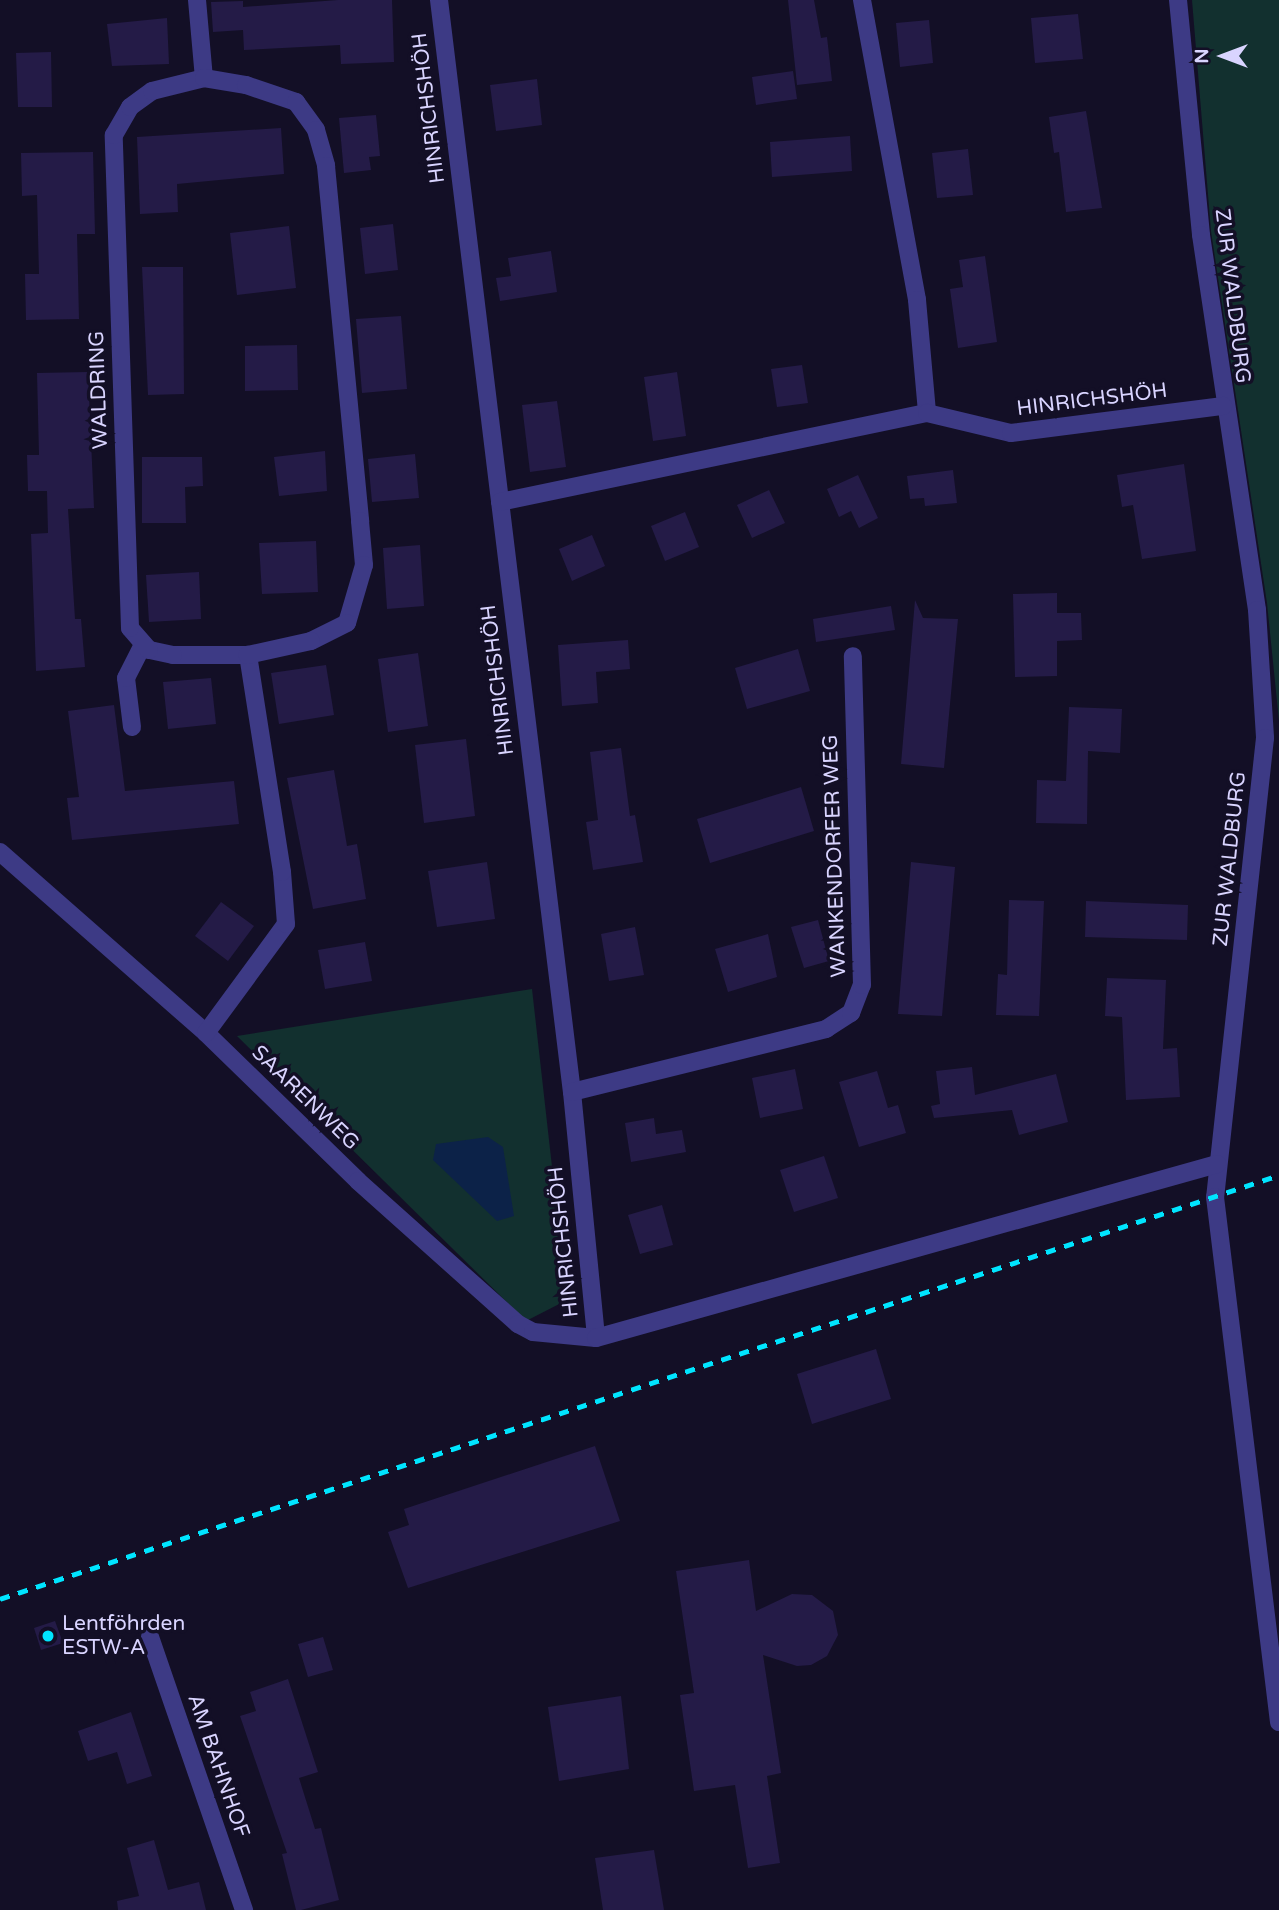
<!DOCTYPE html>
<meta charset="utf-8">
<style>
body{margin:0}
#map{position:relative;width:1279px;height:1910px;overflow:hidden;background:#130f26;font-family:"Varela Round",sans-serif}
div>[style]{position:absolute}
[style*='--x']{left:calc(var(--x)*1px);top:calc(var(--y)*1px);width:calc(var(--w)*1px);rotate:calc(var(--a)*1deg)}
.green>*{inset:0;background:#12302f}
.water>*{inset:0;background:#0c2248}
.building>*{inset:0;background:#241b47}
.minor>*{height:18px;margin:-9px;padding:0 9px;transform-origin:9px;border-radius:9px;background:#3d3a85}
.rail>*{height:5px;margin-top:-2.5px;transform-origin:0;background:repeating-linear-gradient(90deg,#00e5ff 0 10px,transparent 0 19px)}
.dots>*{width:19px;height:19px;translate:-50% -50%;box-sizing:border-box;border:4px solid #130f26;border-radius:50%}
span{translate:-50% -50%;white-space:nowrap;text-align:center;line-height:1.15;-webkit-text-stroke:7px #130f26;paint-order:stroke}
.street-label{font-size:21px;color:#d9d4ff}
.poi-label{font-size:21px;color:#d9d4ff}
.left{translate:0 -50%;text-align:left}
.north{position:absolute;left:1188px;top:21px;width:70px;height:70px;-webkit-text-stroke:5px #130f26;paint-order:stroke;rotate:270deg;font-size:19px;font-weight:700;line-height:28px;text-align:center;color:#d9d4ff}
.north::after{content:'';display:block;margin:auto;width:24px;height:32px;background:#d9d4ff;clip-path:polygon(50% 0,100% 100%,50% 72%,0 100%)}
</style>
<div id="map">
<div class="green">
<i style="clip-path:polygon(1192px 0,1279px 0,1279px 721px,1267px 603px,1211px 231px)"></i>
<i style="clip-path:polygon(532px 989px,567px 1300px,526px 1321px,237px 1036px)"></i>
</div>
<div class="water">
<i style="clip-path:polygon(488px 1137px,503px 1147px,514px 1216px,497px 1221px,433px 1160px,436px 1144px)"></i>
</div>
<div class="building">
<i style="clip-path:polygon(338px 0,392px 0,394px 62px,341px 64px,340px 45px,244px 50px,243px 30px,213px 32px,211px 2px,243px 1px,243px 7px)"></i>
<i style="clip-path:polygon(788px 0,814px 0,821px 38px,827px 37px,832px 81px,797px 85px)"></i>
<i style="clip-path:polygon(1078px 14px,1083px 59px,1035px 63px,1031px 18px)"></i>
<i style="clip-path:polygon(167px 18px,169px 64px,112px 66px,107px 24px)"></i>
<i style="clip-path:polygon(929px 20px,933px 63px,900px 67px,896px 23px)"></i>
<i style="clip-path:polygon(51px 52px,52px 107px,18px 107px,16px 53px)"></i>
<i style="clip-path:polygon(793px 71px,797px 99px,756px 105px,752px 77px)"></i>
<i style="clip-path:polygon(537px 79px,542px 125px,496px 131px,490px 85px)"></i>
<i style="clip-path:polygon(1086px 111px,1102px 208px,1066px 212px,1059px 152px,1054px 153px,1049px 117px)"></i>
<i style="clip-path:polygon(376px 115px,380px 156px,369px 157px,371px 170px,344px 173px,339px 118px)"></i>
<i style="clip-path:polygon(281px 128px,284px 174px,177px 184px,178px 212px,140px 214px,137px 137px)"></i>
<i style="clip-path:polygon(850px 136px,852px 171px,772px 177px,770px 142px)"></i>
<i style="clip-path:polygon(968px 149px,973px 195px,937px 198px,932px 153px)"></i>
<i style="clip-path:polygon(93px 152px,95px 234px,77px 234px,79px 319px,26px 320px,25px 274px,39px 274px,37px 195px,22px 196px,21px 153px)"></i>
<i style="clip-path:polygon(393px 224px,398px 270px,365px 274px,360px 228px)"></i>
<i style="clip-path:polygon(289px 226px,296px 288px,237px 295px,230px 233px)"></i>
<i style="clip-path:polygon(551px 251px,557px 292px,500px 301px,496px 278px,511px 276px,508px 258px)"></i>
<i style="clip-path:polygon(985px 256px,997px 342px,958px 348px,950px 289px,963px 287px,959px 260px)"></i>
<i style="clip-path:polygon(142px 267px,183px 267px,184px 394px,148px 395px)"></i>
<i style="clip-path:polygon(401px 316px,407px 389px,362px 393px,356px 319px)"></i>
<i style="clip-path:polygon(297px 345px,298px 390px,245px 391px,245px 346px)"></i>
<i style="clip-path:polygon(802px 365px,808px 403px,777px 407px,771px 369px)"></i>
<i style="clip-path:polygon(88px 372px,94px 508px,68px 509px,75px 619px,81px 619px,85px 667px,36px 671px,31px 534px,48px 533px,47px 491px,28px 491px,27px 455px,39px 455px,37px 373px)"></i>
<i style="clip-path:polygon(677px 372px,686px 436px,653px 441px,644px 377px)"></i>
<i style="clip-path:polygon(557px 401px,566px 467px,530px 472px,522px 405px)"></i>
<i style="clip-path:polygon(325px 451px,327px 491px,279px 496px,274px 457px)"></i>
<i style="clip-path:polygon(415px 454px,419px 498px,372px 502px,368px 459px)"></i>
<i style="clip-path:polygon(142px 457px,202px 457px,203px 486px,185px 487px,186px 523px,142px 523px)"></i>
<i style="clip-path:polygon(1184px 464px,1196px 551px,1142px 559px,1133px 505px,1122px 507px,1117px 475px)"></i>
<i style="clip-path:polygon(953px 470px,957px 503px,925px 506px,924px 498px,910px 499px,907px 476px)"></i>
<i style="clip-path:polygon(858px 475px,878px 518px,859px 528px,851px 511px,839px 517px,827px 489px)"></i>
<i style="clip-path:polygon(769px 490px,785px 523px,752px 538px,737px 505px)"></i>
<i style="clip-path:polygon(685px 512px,699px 547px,665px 561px,651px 526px)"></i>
<i style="clip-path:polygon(592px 535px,605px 566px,572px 581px,559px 549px)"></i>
<i style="clip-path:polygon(316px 541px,318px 592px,262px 594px,259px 543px)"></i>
<i style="clip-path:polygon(420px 545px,424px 606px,387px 609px,383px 548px)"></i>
<i style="clip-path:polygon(199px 572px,201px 619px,149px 622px,146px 575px)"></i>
<i style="clip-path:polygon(1057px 593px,1057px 613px,1081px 613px,1082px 640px,1057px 641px,1057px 676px,1015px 677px,1013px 594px)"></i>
<i style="clip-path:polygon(915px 600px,923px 618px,958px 619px,944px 768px,901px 764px)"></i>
<i style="clip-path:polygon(891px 606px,895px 630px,816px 642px,813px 619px)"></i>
<i style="clip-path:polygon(628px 640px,630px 669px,596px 672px,598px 703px,562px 706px,558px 645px)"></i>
<i style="clip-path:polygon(798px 649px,810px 691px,747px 709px,735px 668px)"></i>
<i style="clip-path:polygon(418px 653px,428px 726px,388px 732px,378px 659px)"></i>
<i style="clip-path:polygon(326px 665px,334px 715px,279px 724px,271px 673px)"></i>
<i style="clip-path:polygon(211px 678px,216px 724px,168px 729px,163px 682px)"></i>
<i style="clip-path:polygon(114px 705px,125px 791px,234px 781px,239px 824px,72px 840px,67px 798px,79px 797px,68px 711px)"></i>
<i style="clip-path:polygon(1069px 707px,1122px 709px,1120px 753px,1088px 751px,1087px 824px,1036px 823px,1037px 780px,1066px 781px)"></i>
<i style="clip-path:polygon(466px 739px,475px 816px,424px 823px,415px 745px)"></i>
<i style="clip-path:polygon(621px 748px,630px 816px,635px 815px,643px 862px,593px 870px,586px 822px,598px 820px,590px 752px)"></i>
<i style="clip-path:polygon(334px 770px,347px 846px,357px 844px,366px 899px,313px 909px,287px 778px)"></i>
<i style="clip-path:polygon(801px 787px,814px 831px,710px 863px,697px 819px)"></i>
<i style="clip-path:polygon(487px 862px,495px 919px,437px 927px,428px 871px)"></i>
<i style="clip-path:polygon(911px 862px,955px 867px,942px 1016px,898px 1014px)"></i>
<i style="clip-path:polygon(1009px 900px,1044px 901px,1039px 1016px,996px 1015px,998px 974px,1007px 975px)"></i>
<i style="clip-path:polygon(1086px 901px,1188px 905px,1187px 940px,1085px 937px)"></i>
<i style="clip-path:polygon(221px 902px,254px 926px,228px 961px,195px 936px)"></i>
<i style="clip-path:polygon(818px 920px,829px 961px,804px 968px,791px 927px)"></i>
<i style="clip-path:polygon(635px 927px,644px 975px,609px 981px,601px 934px)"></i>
<i style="clip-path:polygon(768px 934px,777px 977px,728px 992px,715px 949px)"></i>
<i style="clip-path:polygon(365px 942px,372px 981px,325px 989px,318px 950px)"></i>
<i style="clip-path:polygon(1107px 978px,1166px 980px,1163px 1049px,1177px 1048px,1180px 1097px,1126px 1100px,1122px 1017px,1105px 1016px)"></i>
<i style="clip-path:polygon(972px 1067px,975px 1095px,1056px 1074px,1068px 1122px,1019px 1135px,1012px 1110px,934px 1118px,931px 1106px,940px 1104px,936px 1071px)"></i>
<i style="clip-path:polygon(795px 1069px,803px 1109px,760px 1118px,752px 1078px)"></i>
<i style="clip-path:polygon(877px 1071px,888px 1108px,898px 1105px,906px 1133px,859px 1147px,839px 1082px)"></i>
<i style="clip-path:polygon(654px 1118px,656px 1134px,682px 1130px,686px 1152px,631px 1162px,625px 1123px)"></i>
<i style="clip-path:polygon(824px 1156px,838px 1198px,794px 1212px,780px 1170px)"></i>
<i style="clip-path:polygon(662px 1205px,673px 1245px,640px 1254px,628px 1215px)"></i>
<i style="clip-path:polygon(876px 1349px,891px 1399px,812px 1424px,797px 1374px)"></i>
<i style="clip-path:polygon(595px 1446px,620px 1521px,408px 1588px,388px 1532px,409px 1525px,404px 1509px)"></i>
<i style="clip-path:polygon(749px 1560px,756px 1611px,792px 1594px,812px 1595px,833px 1611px,838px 1635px,827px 1656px,811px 1665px,797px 1666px,763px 1655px,781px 1773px,767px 1776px,780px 1863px,748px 1868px,735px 1785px,694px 1791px,680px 1695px,694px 1693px,676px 1571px)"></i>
<i style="clip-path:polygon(55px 1621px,63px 1643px,41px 1650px,34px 1628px)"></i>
<i style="clip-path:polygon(323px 1637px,333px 1670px,308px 1677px,298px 1644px)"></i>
<i style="clip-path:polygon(288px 1679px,318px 1772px,299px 1778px,315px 1829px,321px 1828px,339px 1900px,301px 1910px,296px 1910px,282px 1854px,287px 1853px,240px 1716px,256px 1711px,250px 1692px)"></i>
<i style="clip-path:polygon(621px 1696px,629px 1769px,559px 1781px,548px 1707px)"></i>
<i style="clip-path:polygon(131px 1712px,152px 1776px,127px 1784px,117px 1752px,88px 1761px,78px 1731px)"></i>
<i style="clip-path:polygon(154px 1840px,168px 1890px,199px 1882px,206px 1910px,118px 1910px,117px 1901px,139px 1896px,127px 1848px)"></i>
<i style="clip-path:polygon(654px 1850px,664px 1910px,603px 1910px,595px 1858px)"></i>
</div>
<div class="minor">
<i style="--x:197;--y:0;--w:78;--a:84.9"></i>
<i style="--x:439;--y:0;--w:1100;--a:83.06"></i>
<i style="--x:572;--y:1092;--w:247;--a:84.4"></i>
<i style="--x:862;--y:0;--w:305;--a:79.6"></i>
<i style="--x:917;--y:300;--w:113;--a:84.9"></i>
<i style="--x:1178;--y:0;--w:236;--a:84.4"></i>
<i style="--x:1201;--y:235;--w:379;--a:81.5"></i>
<i style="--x:1257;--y:610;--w:128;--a:86.4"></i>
<i style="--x:1265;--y:738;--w:462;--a:96.2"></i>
<i style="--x:1215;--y:1197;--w:529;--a:83.05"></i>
<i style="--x:500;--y:502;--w:436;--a:-11.8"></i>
<i style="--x:927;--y:413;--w:86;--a:13.4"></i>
<i style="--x:1011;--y:433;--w:214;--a:-7.3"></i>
<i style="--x:132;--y:727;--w:49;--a:-97"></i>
<i style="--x:126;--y:678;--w:38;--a:-63"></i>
<i style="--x:0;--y:852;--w:274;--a:41.3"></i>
<i style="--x:206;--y:1033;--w:212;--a:44.2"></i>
<i style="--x:358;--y:1181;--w:215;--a:41.8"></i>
<i style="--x:518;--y:1324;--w:17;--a:28"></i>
<i style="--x:533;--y:1332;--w:63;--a:5.4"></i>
<i style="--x:596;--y:1338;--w:645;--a:-15.65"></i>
<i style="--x:206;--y:1033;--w:135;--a:-53.7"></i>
<i style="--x:286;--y:924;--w:52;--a:-94.4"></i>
<i style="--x:282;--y:872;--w:220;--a:-98.9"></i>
<i style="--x:248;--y:655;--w:75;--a:180"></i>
<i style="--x:173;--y:655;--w:25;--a:-168"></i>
<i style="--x:149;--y:650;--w:29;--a:-131"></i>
<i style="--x:130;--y:628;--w:493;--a:-91.9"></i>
<i style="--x:114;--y:135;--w:32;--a:-60"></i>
<i style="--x:130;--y:107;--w:27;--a:-36"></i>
<i style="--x:152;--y:91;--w:54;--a:-14"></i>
<i style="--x:204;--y:78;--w:43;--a:9.5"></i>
<i style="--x:246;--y:85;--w:53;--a:18.8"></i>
<i style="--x:296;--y:102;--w:34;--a:54"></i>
<i style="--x:316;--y:130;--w:37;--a:74"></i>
<i style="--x:326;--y:166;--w:357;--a:84.5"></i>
<i style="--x:360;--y:521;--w:44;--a:84.8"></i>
<i style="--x:364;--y:565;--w:60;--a:106.3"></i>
<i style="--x:347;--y:623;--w:40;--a:153.4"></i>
<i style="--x:311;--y:641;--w:65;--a:167.5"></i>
<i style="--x:572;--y:1092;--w:262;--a:-13.9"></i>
<i style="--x:826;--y:1029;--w:30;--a:-33"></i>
<i style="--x:851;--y:1013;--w:30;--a:-69"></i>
<i style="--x:862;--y:985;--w:329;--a:-91.6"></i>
<i style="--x:150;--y:1637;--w:289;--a:71"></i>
</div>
<div class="rail">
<i style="--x:0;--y:1599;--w:1347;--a:-18.34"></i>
</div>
<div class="dots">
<i style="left:48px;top:1636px;background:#00e5ff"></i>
</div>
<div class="street-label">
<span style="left:429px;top:108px;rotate:-97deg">HINRICHSHÖH</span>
<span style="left:1232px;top:296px;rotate:83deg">ZUR WALDBURG</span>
<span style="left:99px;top:390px;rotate:-92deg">WALDRING</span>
<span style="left:1092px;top:400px;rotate:-7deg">HINRICHSHÖH</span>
<span style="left:498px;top:680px;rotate:-97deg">HINRICHSHÖH</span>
<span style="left:835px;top:856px;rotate:-92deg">WANKENDORFER WEG</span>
<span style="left:1230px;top:859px;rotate:-84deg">ZUR WALDBURG</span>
<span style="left:305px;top:1098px;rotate:44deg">SAARENWEG</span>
<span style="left:564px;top:1242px;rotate:-96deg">HINRICHSHÖH</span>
<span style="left:218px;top:1766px;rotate:71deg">AM BAHNHOF</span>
</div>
<div class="poi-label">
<span class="left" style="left:62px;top:1636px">Lentföhrden<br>ESTW-A</span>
</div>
<div class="north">N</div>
</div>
